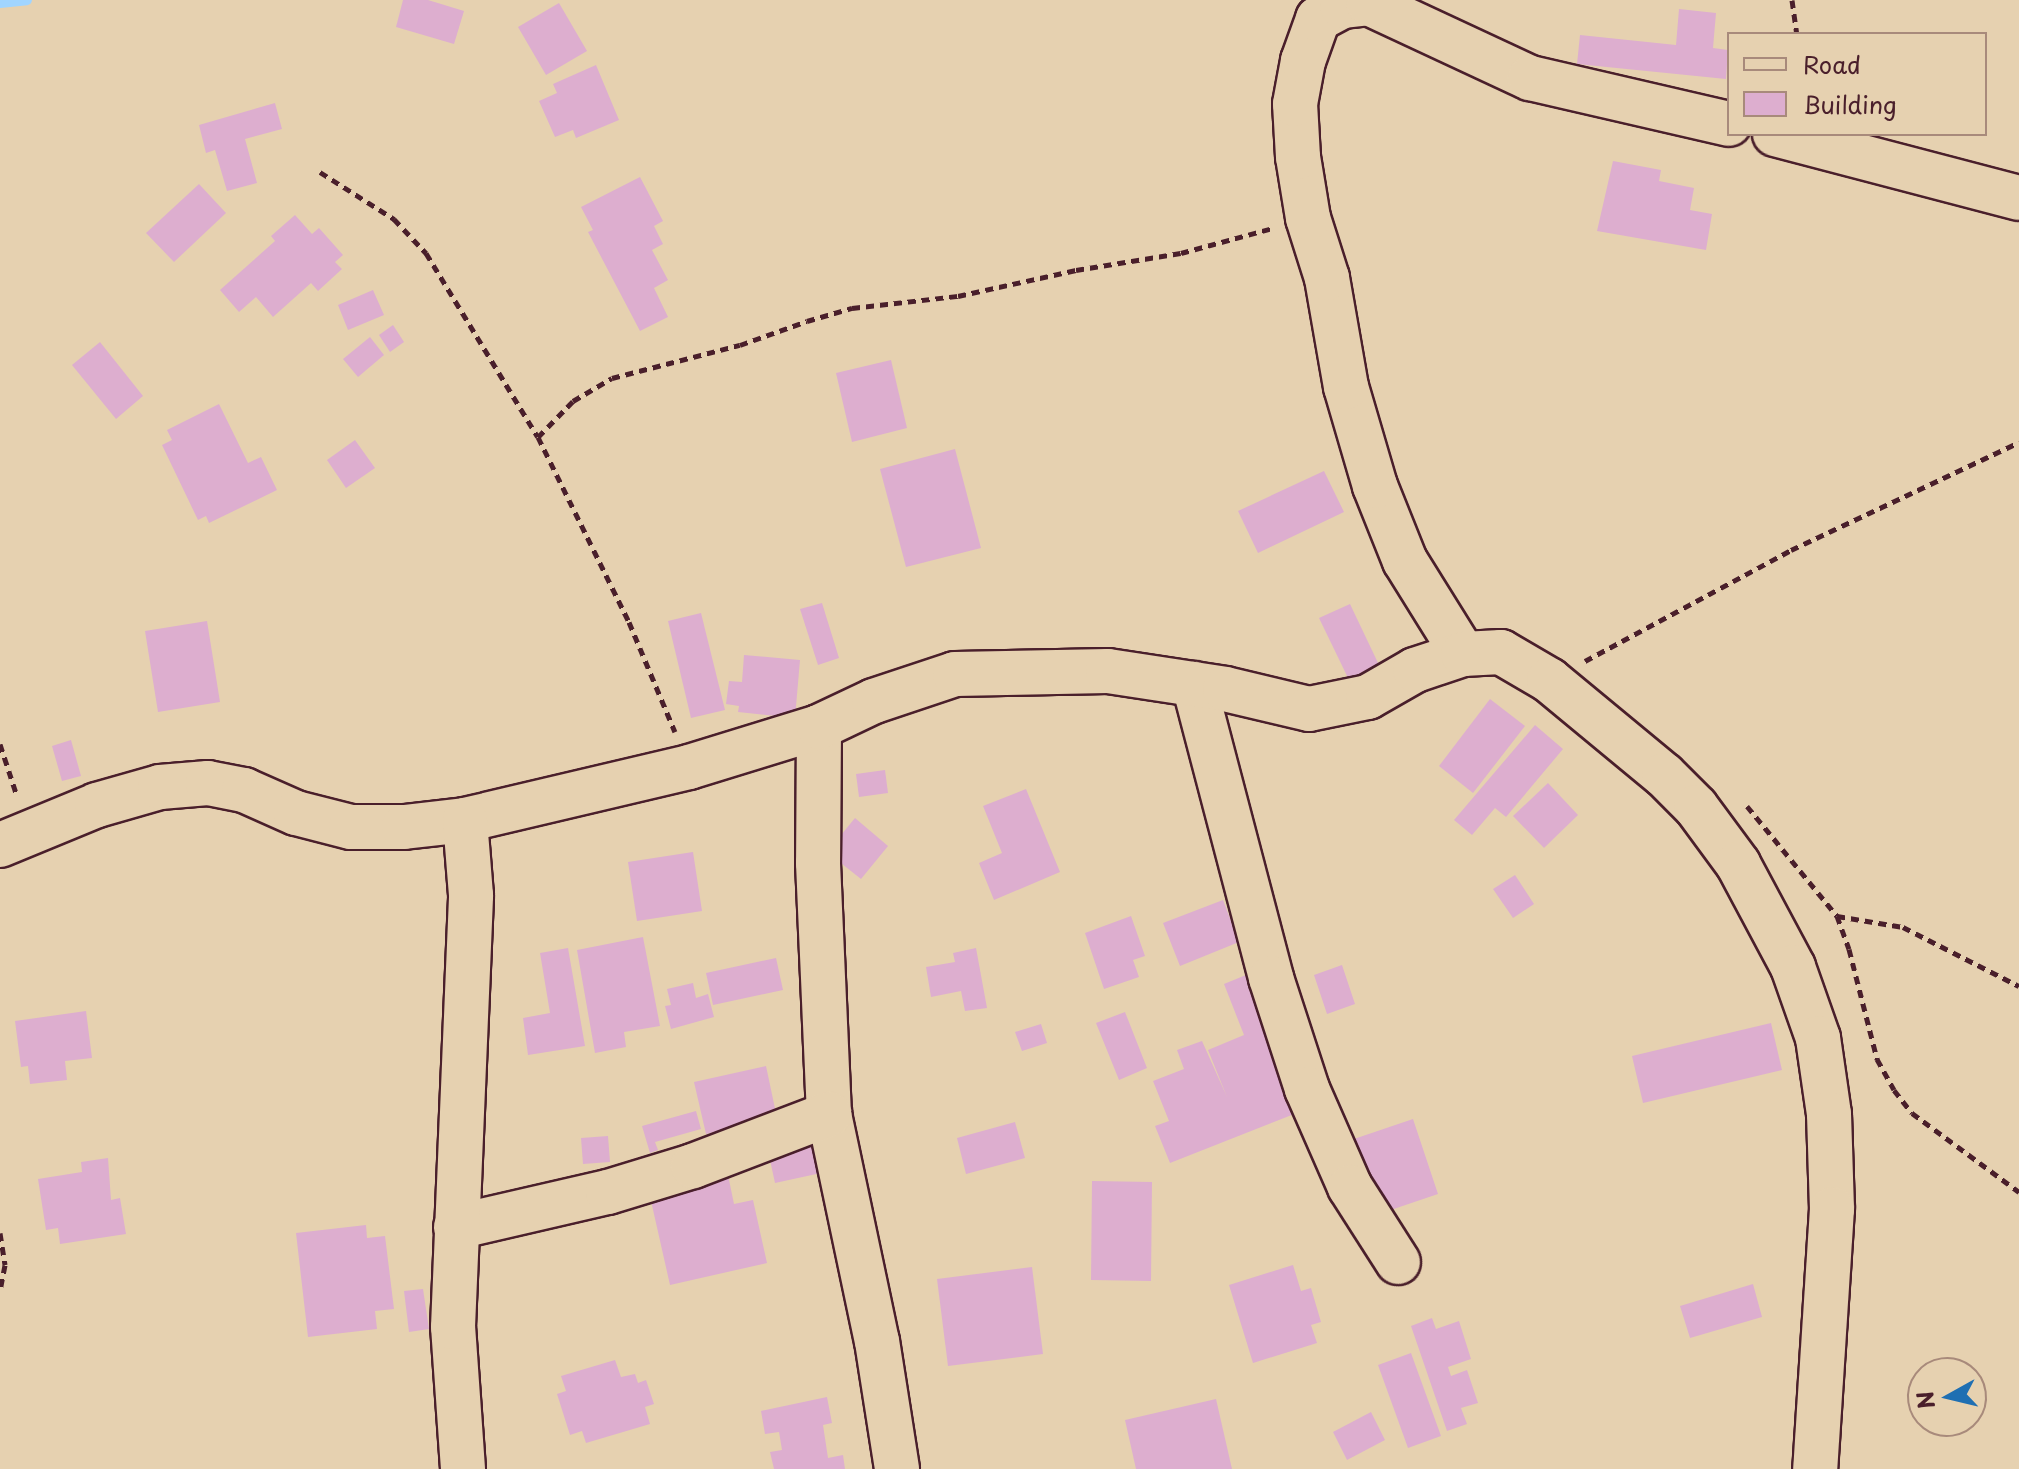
<!DOCTYPE html>
<style>
body{margin:0}
#map{position:relative;width:2019px;height:1469px;overflow:hidden;background:#e6d1b0;font-family:"Playpen Sans",sans-serif}
div>[style]{position:absolute}
[style*='--x']{left:calc(var(--x)*1px);top:calc(var(--y)*1px);width:calc(var(--w)*1px);rotate:calc(var(--a)*1deg)}
.stream>*{height:10px;margin:-5px;padding:0 5px;transform-origin:5px;border-radius:5px;background:#a1d5ff}
.building>*{inset:0;background:#ddaecf}
.path>*{height:5px;margin-top:-2.5px;transform-origin:0;background:repeating-linear-gradient(90deg,#4a1f2b 0 8px,transparent 0 14px)}
.roads{filter:drop-shadow(2px 0 #4a1f2b) drop-shadow(-2px 0 #4a1f2b) drop-shadow(0 2px #4a1f2b) drop-shadow(0 -2px #4a1f2b)}
.minor>*{height:44px;margin:-22px;padding:0 22px;transform-origin:22px;border-radius:22px;background:#e6d1b0}
span{translate:-50% -50%;white-space:nowrap;text-align:center;line-height:1.15;-webkit-text-stroke:7px #e6d1b0;paint-order:stroke}
.legend{position:absolute;left:1727px;top:32px;width:260px;height:104px;box-sizing:border-box;background:#e6d1b0;border:2px solid #a88a7b;margin:0;padding:10px 14px;list-style:none;font-size:24px;color:#4a1f2b}
.legend li{display:flex;align-items:center;gap:16px;height:40px}
.legend b{width:40px;border:2px solid #a88a7b}
.north{position:absolute;left:1907px;top:1357px;width:80px;height:80px;box-sizing:border-box;background:#e6d1b0;border:2px solid #a88a7b;border-radius:50%;rotate:262deg;font-size:22px;font-weight:700;line-height:32px;text-align:center;color:#4a1f2b}
.north::after{content:'';display:block;margin:auto;width:28px;height:36px;background:#1f6fb2;clip-path:polygon(50% 0,100% 100%,50% 72%,0 100%)}
</style>
<div id="map">
<div class="stream">
<i style="--x:0;--y:3;--w:27;--a:-6"></i>
</div>
<div class="building">
<i style="clip-path:polygon(403px 0,428px 0,464px 11px,454px 44px,396px 27px)"></i>
<i style="clip-path:polygon(559px 3px,587px 51px,546px 75px,518px 27px)"></i>
<i style="clip-path:polygon(1679px 9px,1716px 13px,1713px 48px,1728px 50px,1726px 79px,1577px 64px,1580px 35px,1676px 45px)"></i>
<i style="clip-path:polygon(596px 65px,619px 120px,576px 138px,573px 130px,555px 137px,539px 101px,557px 93px,553px 84px)"></i>
<i style="clip-path:polygon(275px 103px,282px 129px,245px 139px,257px 183px,227px 191px,215px 150px,206px 153px,199px 125px)"></i>
<i style="clip-path:polygon(1613px 161px,1661px 170px,1659px 181px,1694px 188px,1690px 210px,1712px 214px,1706px 250px,1597px 231px)"></i>
<i style="clip-path:polygon(640px 177px,663px 221px,654px 226px,663px 244px,652px 250px,668px 280px,654px 288px,668px 317px,640px 331px,588px 232px,593px 230px,581px 207px)"></i>
<i style="clip-path:polygon(199px 184px,226px 213px,174px 262px,146px 233px)"></i>
<i style="clip-path:polygon(295px 215px,312px 234px,319px 228px,343px 255px,335px 262px,342px 269px,318px 291px,311px 283px,273px 317px,256px 297px,239px 312px,220px 290px,275px 241px,271px 236px)"></i>
<i style="clip-path:polygon(373px 290px,384px 315px,348px 330px,338px 305px)"></i>
<i style="clip-path:polygon(393px 325px,404px 342px,390px 352px,379px 335px)"></i>
<i style="clip-path:polygon(370px 337px,384px 355px,358px 377px,343px 359px)"></i>
<i style="clip-path:polygon(100px 342px,143px 396px,116px 419px,72px 365px)"></i>
<i style="clip-path:polygon(891px 360px,907px 428px,852px 442px,836px 373px)"></i>
<i style="clip-path:polygon(219px 404px,248px 463px,261px 457px,277px 490px,209px 523px,206px 516px,198px 520px,162px 445px,172px 440px,167px 430px)"></i>
<i style="clip-path:polygon(355px 440px,375px 468px,346px 488px,327px 460px)"></i>
<i style="clip-path:polygon(955px 449px,981px 548px,906px 567px,880px 469px)"></i>
<i style="clip-path:polygon(1324px 471px,1344px 512px,1258px 553px,1238px 511px)"></i>
<i style="clip-path:polygon(822px 603px,839px 658px,818px 665px,800px 609px)"></i>
<i style="clip-path:polygon(1350px 604px,1379px 665px,1349px 680px,1319px 618px)"></i>
<i style="clip-path:polygon(701px 613px,725px 710px,691px 718px,668px 621px)"></i>
<i style="clip-path:polygon(207px 621px,220px 702px,158px 712px,145px 631px)"></i>
<i style="clip-path:polygon(744px 655px,800px 660px,795px 718px,738px 712px,739px 706px,726px 704px,729px 681px,742px 682px)"></i>
<i style="clip-path:polygon(1490px 699px,1525px 726px,1473px 793px,1439px 766px)"></i>
<i style="clip-path:polygon(1535px 725px,1563px 749px,1506px 817px,1495px 808px,1472px 835px,1454px 820px)"></i>
<i style="clip-path:polygon(71px 740px,81px 776px,62px 781px,52px 746px)"></i>
<i style="clip-path:polygon(885px 770px,888px 793px,859px 797px,856px 774px)"></i>
<i style="clip-path:polygon(1548px 783px,1578px 815px,1544px 848px,1513px 816px)"></i>
<i style="clip-path:polygon(1026px 789px,1060px 872px,994px 900px,979px 863px,1002px 853px,983px 806px)"></i>
<i style="clip-path:polygon(855px 818px,888px 846px,861px 879px,827px 852px)"></i>
<i style="clip-path:polygon(693px 852px,702px 911px,637px 921px,628px 862px)"></i>
<i style="clip-path:polygon(1515px 875px,1534px 904px,1513px 918px,1493px 889px)"></i>
<i style="clip-path:polygon(1223px 900px,1239px 942px,1180px 966px,1163px 923px)"></i>
<i style="clip-path:polygon(1131px 916px,1145px 956px,1133px 960px,1139px 977px,1104px 989px,1085px 933px)"></i>
<i style="clip-path:polygon(643px 937px,660px 1026px,624px 1032px,626px 1047px,595px 1053px,577px 950px)"></i>
<i style="clip-path:polygon(568px 948px,585px 1046px,528px 1055px,523px 1018px,550px 1013px,540px 953px)"></i>
<i style="clip-path:polygon(976px 948px,987px 1008px,965px 1011px,961px 991px,931px 997px,926px 967px,955px 962px,953px 953px)"></i>
<i style="clip-path:polygon(776px 958px,783px 990px,713px 1005px,706px 973px)"></i>
<i style="clip-path:polygon(1342px 965px,1355px 1004px,1327px 1014px,1314px 975px)"></i>
<i style="clip-path:polygon(1246px 975px,1302px 1111px,1170px 1163px,1155px 1126px,1169px 1121px,1153px 1081px,1184px 1069px,1177px 1050px,1202px 1041px,1227px 1097px,1208px 1050px,1244px 1035px,1224px 984px)"></i>
<i style="clip-path:polygon(693px 983px,696px 998px,708px 994px,714px 1017px,671px 1029px,665px 1006px,671px 1005px,667px 989px)"></i>
<i style="clip-path:polygon(86px 1011px,92px 1058px,65px 1061px,67px 1080px,30px 1084px,28px 1066px,21px 1067px,15px 1021px)"></i>
<i style="clip-path:polygon(1125px 1012px,1147px 1068px,1119px 1080px,1096px 1023px)"></i>
<i style="clip-path:polygon(1771px 1023px,1782px 1070px,1643px 1103px,1632px 1056px)"></i>
<i style="clip-path:polygon(1041px 1024px,1047px 1043px,1022px 1051px,1015px 1032px)"></i>
<i style="clip-path:polygon(766px 1066px,777px 1118px,706px 1134px,694px 1082px)"></i>
<i style="clip-path:polygon(696px 1111px,701px 1129px,655px 1142px,658px 1150px,650px 1153px,642px 1126px)"></i>
<i style="clip-path:polygon(1413px 1119px,1438px 1194px,1376px 1215px,1351px 1140px)"></i>
<i style="clip-path:polygon(1015px 1122px,1025px 1158px,966px 1174px,957px 1138px)"></i>
<i style="clip-path:polygon(608px 1136px,610px 1162px,583px 1164px,581px 1138px)"></i>
<i style="clip-path:polygon(813px 1136px,821px 1173px,775px 1183px,767px 1146px)"></i>
<i style="clip-path:polygon(108px 1158px,111px 1200px,120px 1198px,126px 1234px,60px 1244px,58px 1228px,46px 1230px,38px 1179px,82px 1172px,81px 1162px)"></i>
<i style="clip-path:polygon(728px 1175px,734px 1204px,753px 1200px,767px 1263px,670px 1285px,649px 1192px)"></i>
<i style="clip-path:polygon(1092px 1181px,1152px 1182px,1151px 1281px,1091px 1280px)"></i>
<i style="clip-path:polygon(366px 1225px,367px 1238px,385px 1236px,394px 1309px,375px 1311px,377px 1329px,308px 1337px,296px 1233px)"></i>
<i style="clip-path:polygon(1293px 1265px,1301px 1291px,1311px 1288px,1321px 1322px,1311px 1325px,1317px 1343px,1253px 1363px,1229px 1285px)"></i>
<i style="clip-path:polygon(1032px 1267px,1043px 1354px,948px 1366px,937px 1279px)"></i>
<i style="clip-path:polygon(1753px 1284px,1762px 1317px,1690px 1338px,1680px 1306px)"></i>
<i style="clip-path:polygon(423px 1289px,429px 1329px,409px 1332px,404px 1291px)"></i>
<i style="clip-path:polygon(1432px 1318px,1436px 1329px,1459px 1321px,1471px 1359px,1448px 1367px,1451px 1376px,1467px 1370px,1478px 1403px,1461px 1408px,1467px 1424px,1447px 1431px,1411px 1326px)"></i>
<i style="clip-path:polygon(1411px 1353px,1441px 1436px,1408px 1448px,1378px 1365px)"></i>
<i style="clip-path:polygon(615px 1360px,621px 1377px,635px 1374px,638px 1383px,646px 1380px,654px 1404px,645px 1407px,650px 1424px,586px 1443px,582px 1431px,570px 1435px,557px 1394px,566px 1391px,561px 1376px)"></i>
<i style="clip-path:polygon(827px 1397px,832px 1423px,823px 1425px,828px 1458px,843px 1455px,845px 1469px,774px 1469px,770px 1452px,782px 1450px,779px 1432px,765px 1434px,761px 1411px)"></i>
<i style="clip-path:polygon(1216px 1399px,1232px 1469px,1136px 1469px,1125px 1420px)"></i>
<i style="clip-path:polygon(1371px 1412px,1385px 1440px,1347px 1460px,1333px 1432px)"></i>
</div>
<div class="path">
<i style="--x:1792;--y:0;--w:34;--a:82"></i>
<i style="--x:320;--y:172;--w:88;--a:32.4"></i>
<i style="--x:394;--y:219;--w:47;--a:46.7"></i>
<i style="--x:426;--y:253;--w:215;--a:58.7"></i>
<i style="--x:538;--y:437;--w:206;--a:63.8"></i>
<i style="--x:629;--y:622;--w:119;--a:67.3"></i>
<i style="--x:538;--y:437;--w:50;--a:-45.8"></i>
<i style="--x:573;--y:401;--w:45;--a:-30.5"></i>
<i style="--x:612;--y:378;--w:132;--a:-14.5"></i>
<i style="--x:740;--y:345;--w:71;--a:-19.7"></i>
<i style="--x:807;--y:321;--w:47;--a:-16.1"></i>
<i style="--x:852;--y:308;--w:107;--a:-6.5"></i>
<i style="--x:958;--y:296;--w:121;--a:-12.4"></i>
<i style="--x:1076;--y:270;--w:106;--a:-9.2"></i>
<i style="--x:1181;--y:253;--w:95;--a:-15.2"></i>
<i style="--x:1585;--y:661;--w:234;--a:-28.3"></i>
<i style="--x:1791;--y:550;--w:252;--a:-25.3"></i>
<i style="--x:0;--y:744;--w:55;--a:71.9"></i>
<i style="--x:1747;--y:806;--w:142;--a:50.7"></i>
<i style="--x:1837;--y:916;--w:35;--a:70"></i>
<i style="--x:1849;--y:949;--w:114;--a:75.7"></i>
<i style="--x:1877;--y:1059;--w:35;--a:61"></i>
<i style="--x:1894;--y:1090;--w:29;--a:52"></i>
<i style="--x:1912;--y:1113;--w:133;--a:36.4"></i>
<i style="--x:1837;--y:916;--w:67;--a:9.5"></i>
<i style="--x:1903;--y:927;--w:130;--a:27"></i>
<i style="--x:0;--y:1233;--w:32;--a:81"></i>
<i style="--x:5;--y:1265;--w:26;--a:101"></i>
</div>
<div class="roads">
<div class="minor">
<i style="--x:1775;--y:134;--w:252;--a:14.7"></i>
<i style="--x:1463;--y:654;--w:110;--a:-121.9"></i>
<i style="--x:1405;--y:561;--w:81;--a:-111.8"></i>
<i style="--x:1375;--y:486;--w:103;--a:-106.3"></i>
<i style="--x:1346;--y:387;--w:111;--a:-99.9"></i>
<i style="--x:1327;--y:278;--w:63;--a:-107.6"></i>
<i style="--x:1308;--y:218;--w:62;--a:-99.3"></i>
<i style="--x:1298;--y:157;--w:53;--a:-93.2"></i>
<i style="--x:1295;--y:104;--w:44;--a:-79.5"></i>
<i style="--x:1303;--y:61;--w:45;--a:-70.3"></i>
<i style="--x:1318;--y:19;--w:27;--a:-28"></i>
<i style="--x:1342;--y:6;--w:27;--a:-6"></i>
<i style="--x:1369;--y:3;--w:178;--a:25"></i>
<i style="--x:1530;--y:78;--w:204;--a:13"></i>
<i style="--x:1194;--y:684;--w:304;--a:75.3"></i>
<i style="--x:1271;--y:978;--w:117;--a:72"></i>
<i style="--x:1307;--y:1089;--w:107;--a:66.3"></i>
<i style="--x:1350;--y:1187;--w:89;--a:57.4"></i>
<i style="--x:819;--y:727;--w:136;--a:90.4"></i>
<i style="--x:818;--y:863;--w:251;--a:87.5"></i>
<i style="--x:829;--y:1114;--w:232;--a:78.1"></i>
<i style="--x:877;--y:1341;--w:130;--a:81.1"></i>
<i style="--x:0;--y:845;--w:105;--a:-22.4"></i>
<i style="--x:97;--y:805;--w:66;--a:-15.9"></i>
<i style="--x:160;--y:787;--w:48;--a:-4.8"></i>
<i style="--x:208;--y:783;--w:37;--a:11"></i>
<i style="--x:244;--y:790;--w:57;--a:23.9"></i>
<i style="--x:296;--y:813;--w:57;--a:14.3"></i>
<i style="--x:351;--y:827;--w:53;--a:0"></i>
<i style="--x:404;--y:827;--w:61;--a:-6.5"></i>
<i style="--x:465;--y:820;--w:230;--a:-13.3"></i>
<i style="--x:689;--y:767;--w:136;--a:-17.1"></i>
<i style="--x:819;--y:727;--w:61;--a:-25.3"></i>
<i style="--x:874;--y:701;--w:85;--a:-18.4"></i>
<i style="--x:955;--y:674;--w:153;--a:-1.1"></i>
<i style="--x:1108;--y:671;--w:118;--a:8.7"></i>
<i style="--x:1225;--y:689;--w:86;--a:13.4"></i>
<i style="--x:1309;--y:709;--w:60;--a:-11.5"></i>
<i style="--x:1368;--y:697;--w:54;--a:-29.9"></i>
<i style="--x:1415;--y:670;--w:51;--a:-18.4"></i>
<i style="--x:1463;--y:654;--w:38;--a:-3"></i>
<i style="--x:1501;--y:652;--w:56;--a:30.3"></i>
<i style="--x:1549;--y:680;--w:149;--a:39.6"></i>
<i style="--x:1664;--y:775;--w:45;--a:45"></i>
<i style="--x:1696;--y:807;--w:71;--a:53.6"></i>
<i style="--x:1738;--y:864;--w:117;--a:61.9"></i>
<i style="--x:1793;--y:967;--w:75;--a:70.6"></i>
<i style="--x:1818;--y:1038;--w:77;--a:81.8"></i>
<i style="--x:1829;--y:1114;--w:95;--a:88.2"></i>
<i style="--x:1832;--y:1209;--w:261;--a:93.7"></i>
<i style="--x:456;--y:1227;--w:156;--a:-13"></i>
<i style="--x:608;--y:1192;--w:89;--a:-17"></i>
<i style="--x:693;--y:1166;--w:146;--a:-20.9"></i>
<i style="--x:463;--y:1469;--w:142;--a:-94"></i>
<i style="--x:453;--y:1327;--w:432;--a:-87.6"></i>
<i style="--x:471;--y:895;--w:75;--a:-94.6"></i>
</div>
</div>
<ul class="legend">
<li><b style="height:10px;background:#e6d1b0"></b>Road</li>
<li><b style="height:22px;background:#ddaecf"></b>Building</li>
</ul>
<div class="north">N</div>
</div>
